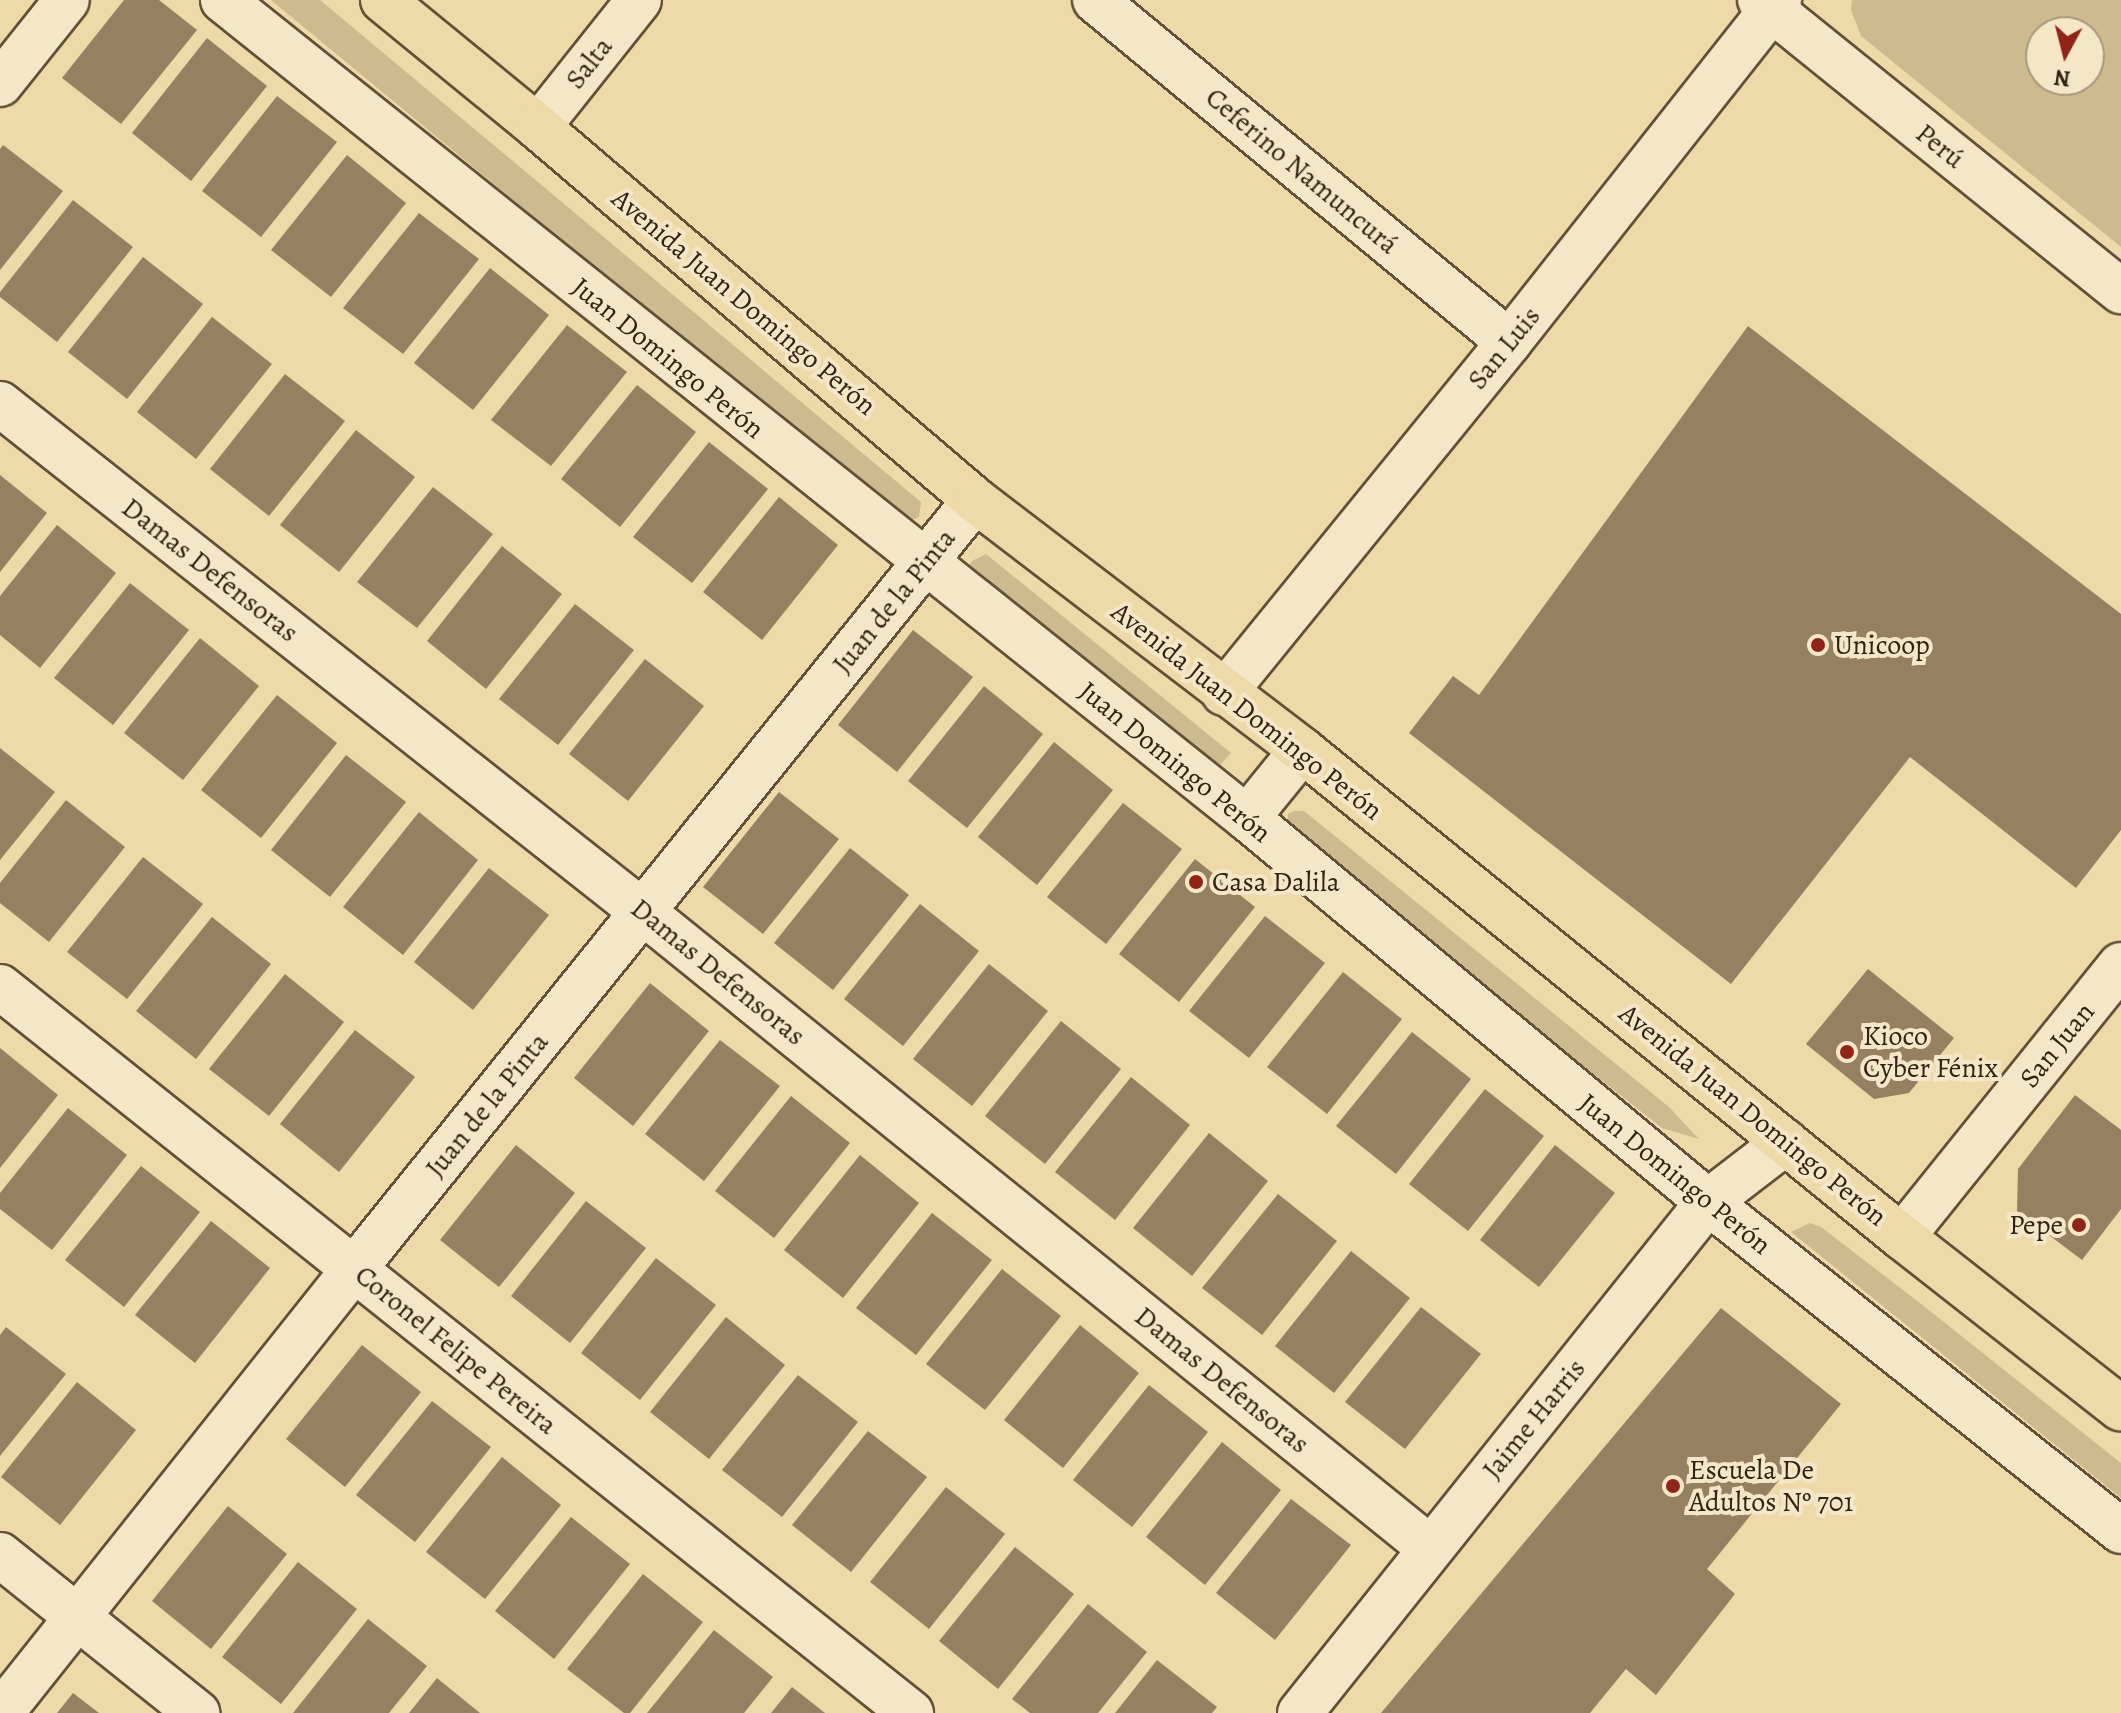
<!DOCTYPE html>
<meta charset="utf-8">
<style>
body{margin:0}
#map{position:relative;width:2121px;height:1713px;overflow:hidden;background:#eed9a9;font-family:Alegreya,serif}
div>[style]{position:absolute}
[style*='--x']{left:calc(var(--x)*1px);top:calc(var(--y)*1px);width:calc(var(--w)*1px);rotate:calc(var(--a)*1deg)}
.green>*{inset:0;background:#ceba8f}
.building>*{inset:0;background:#958161}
.roads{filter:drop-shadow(2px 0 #625038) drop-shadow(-2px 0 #625038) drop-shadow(0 2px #625038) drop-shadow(0 -2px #625038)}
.minor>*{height:44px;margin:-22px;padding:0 22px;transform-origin:22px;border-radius:22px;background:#f4e6c7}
.major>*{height:44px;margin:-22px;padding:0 22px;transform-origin:22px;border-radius:22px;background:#eed9a9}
.dots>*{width:22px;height:22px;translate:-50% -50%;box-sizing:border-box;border:4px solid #f4e6c7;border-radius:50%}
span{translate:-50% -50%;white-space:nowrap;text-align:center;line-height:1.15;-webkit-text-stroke:8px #f4e6c7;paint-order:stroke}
.street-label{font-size:28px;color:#342212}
.poi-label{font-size:28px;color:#342212}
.left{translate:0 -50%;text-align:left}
.right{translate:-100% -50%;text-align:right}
.north{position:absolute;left:2025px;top:16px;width:80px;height:80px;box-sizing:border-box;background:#f4e6c7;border:2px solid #a7987f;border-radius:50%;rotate:187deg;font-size:22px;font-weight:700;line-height:32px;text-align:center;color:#342212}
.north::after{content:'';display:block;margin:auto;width:28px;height:36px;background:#8f2418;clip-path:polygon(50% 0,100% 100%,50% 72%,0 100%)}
</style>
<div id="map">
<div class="green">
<i style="clip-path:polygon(271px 0,320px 0,921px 502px,919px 517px,904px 523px)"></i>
<i style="clip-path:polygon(evenodd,1852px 0,2121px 0,2121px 247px,1861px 36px,1851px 10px,1852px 0,2041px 32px,2089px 32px,2089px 80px,2041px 80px,2041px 32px)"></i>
<i style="clip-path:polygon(986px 554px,1231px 753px,1213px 773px,967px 570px,972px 561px)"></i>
<i style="clip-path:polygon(1294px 811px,1304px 811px,1669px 1107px,1699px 1139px,1662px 1128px,1288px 834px,1288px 814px)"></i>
<i style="clip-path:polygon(1810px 1223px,1821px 1227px,1925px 1307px,2121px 1463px,2121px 1498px,1791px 1232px)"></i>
</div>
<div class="building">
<i style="clip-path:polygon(124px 0,159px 0,197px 30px,121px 124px,62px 78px)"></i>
<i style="clip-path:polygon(207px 38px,267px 86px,191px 181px,132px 133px)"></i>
<i style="clip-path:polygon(277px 96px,337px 142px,261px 237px,202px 191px)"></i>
<i style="clip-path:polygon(3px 145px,63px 191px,0 270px,0 149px)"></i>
<i style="clip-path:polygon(347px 155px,406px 203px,331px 297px,271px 250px)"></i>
<i style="clip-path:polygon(73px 200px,133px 247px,57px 342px,0 297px,0 292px)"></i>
<i style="clip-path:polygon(419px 213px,479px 259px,403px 354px,343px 308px)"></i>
<i style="clip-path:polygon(143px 257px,203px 304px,127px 399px,68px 352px)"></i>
<i style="clip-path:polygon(490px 268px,549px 315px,473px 410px,414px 363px)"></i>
<i style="clip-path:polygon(212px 317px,272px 364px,196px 459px,137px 412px)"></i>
<i style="clip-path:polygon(567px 325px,627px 372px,551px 466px,491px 420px)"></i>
<i style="clip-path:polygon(1748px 326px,2121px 614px,2121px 830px,2076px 888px,1910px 757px,1731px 984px,1409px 733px,1453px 676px,1479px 695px)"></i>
<i style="clip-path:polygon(285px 374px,345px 421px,269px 516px,210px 469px)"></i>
<i style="clip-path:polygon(637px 385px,696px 432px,620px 527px,561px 479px)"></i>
<i style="clip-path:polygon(356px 430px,415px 477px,339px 572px,280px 525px)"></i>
<i style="clip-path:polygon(709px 442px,768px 489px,692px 583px,633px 537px)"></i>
<i style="clip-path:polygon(0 475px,47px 513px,0 572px)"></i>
<i style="clip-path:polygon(433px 487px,493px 534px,417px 628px,357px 582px)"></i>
<i style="clip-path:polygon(779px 497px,838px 545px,762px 640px,703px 592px)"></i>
<i style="clip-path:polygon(57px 525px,116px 573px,40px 668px,0 635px,0 596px)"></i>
<i style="clip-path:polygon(502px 546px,562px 594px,486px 689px,427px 641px)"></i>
<i style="clip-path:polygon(130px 583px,189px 630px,113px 725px,54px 678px)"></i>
<i style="clip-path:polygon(575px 604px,634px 650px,558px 745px,499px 699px)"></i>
<i style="clip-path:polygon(913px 630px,973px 677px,897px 772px,838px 725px)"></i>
<i style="clip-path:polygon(200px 638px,259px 686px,183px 780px,124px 733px)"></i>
<i style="clip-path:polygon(645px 659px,704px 706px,628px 801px,569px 754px)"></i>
<i style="clip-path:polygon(984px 686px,1043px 734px,967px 828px,908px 781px)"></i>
<i style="clip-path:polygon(277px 695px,337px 743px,261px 838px,201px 790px)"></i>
<i style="clip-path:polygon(1054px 742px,1113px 790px,1037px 885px,978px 837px)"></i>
<i style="clip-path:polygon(0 748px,55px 792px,0 860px)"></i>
<i style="clip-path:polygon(346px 755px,406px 802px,330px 897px,271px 850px)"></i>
<i style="clip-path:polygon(779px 792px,839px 839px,763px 934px,703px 887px)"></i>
<i style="clip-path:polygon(66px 800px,125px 847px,49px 942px,0 903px,0 883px)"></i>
<i style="clip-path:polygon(1123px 803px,1182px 849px,1106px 944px,1047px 897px)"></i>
<i style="clip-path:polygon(419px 812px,478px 860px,403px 955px,343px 907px)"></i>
<i style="clip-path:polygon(850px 848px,909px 895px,833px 990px,774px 943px)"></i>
<i style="clip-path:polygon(143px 857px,203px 904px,127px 999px,67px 952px)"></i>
<i style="clip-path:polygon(1195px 859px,1255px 907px,1179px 1002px,1119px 954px)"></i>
<i style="clip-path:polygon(489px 868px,549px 915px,473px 1010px,414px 962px)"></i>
<i style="clip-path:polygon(920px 904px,979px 951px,903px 1046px,844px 999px)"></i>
<i style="clip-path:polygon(1265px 916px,1325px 963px,1249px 1058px,1189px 1011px)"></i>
<i style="clip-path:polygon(212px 917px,271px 964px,196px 1059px,136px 1011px)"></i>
<i style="clip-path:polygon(989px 964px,1048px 1011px,972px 1106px,913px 1059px)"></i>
<i style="clip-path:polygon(1868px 969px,1954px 1038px,1909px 1093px,1874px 1099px,1806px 1044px)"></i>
<i style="clip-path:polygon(1343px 972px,1402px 1019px,1327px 1114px,1267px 1067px)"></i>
<i style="clip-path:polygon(285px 974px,344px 1022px,269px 1116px,209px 1069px)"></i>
<i style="clip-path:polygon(650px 983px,709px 1031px,633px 1126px,574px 1078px)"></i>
<i style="clip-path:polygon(1061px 1021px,1121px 1069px,1045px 1164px,985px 1116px)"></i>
<i style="clip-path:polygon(355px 1030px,415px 1077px,339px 1172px,280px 1124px)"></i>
<i style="clip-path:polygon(1412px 1032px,1471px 1079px,1396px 1174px,1336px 1126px)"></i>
<i style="clip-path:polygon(720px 1040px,780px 1086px,704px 1181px,645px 1134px)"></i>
<i style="clip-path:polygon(0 1048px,58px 1095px,0 1168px)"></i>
<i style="clip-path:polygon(1131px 1077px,1190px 1125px,1115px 1220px,1055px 1172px)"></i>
<i style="clip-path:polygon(1485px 1089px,1544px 1136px,1468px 1231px,1409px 1184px)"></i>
<i style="clip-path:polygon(2075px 1095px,2121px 1130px,2121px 1209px,2082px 1260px,2017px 1211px,2018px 1169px)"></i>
<i style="clip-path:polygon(791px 1096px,850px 1143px,774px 1238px,715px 1191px)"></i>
<i style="clip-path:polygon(68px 1108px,127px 1155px,52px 1250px,0 1209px,0 1193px)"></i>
<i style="clip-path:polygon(1209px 1133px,1268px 1181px,1192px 1276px,1133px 1228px)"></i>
<i style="clip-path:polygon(516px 1145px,575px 1193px,499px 1287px,440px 1240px)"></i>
<i style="clip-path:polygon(1555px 1145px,1615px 1193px,1539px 1287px,1480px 1240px)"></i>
<i style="clip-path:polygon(860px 1155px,919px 1203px,843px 1298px,784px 1250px)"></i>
<i style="clip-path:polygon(141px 1166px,200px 1212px,124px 1307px,65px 1260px)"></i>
<i style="clip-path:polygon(1278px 1194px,1337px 1241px,1262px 1335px,1202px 1288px)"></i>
<i style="clip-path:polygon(586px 1201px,646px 1248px,570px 1343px,511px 1296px)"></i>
<i style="clip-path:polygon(932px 1213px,992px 1260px,916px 1355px,856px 1308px)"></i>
<i style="clip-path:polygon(211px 1221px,270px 1268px,195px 1363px,135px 1315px)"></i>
<i style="clip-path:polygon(1351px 1251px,1410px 1298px,1334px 1393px,1275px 1346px)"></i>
<i style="clip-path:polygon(656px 1258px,716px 1305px,640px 1400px,581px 1353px)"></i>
<i style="clip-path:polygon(1002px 1269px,1061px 1316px,985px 1410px,926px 1364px)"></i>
<i style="clip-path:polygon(1421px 1307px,1481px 1354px,1405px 1449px,1345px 1402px)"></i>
<i style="clip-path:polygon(1721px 1308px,1841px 1404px,1707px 1569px,1735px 1594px,1656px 1695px,1626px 1669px,1590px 1713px,1381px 1713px)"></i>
<i style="clip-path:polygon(726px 1317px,785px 1365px,709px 1459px,650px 1412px)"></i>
<i style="clip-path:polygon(1080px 1325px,1139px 1373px,1063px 1468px,1004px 1420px)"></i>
<i style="clip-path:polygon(6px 1327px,66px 1374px,0 1456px,0 1335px)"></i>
<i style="clip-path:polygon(362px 1345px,421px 1392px,345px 1487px,286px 1439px)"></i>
<i style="clip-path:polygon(798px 1375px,858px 1422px,782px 1517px,722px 1470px)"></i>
<i style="clip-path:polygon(77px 1382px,136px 1430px,60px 1525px,1px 1477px)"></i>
<i style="clip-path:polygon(1149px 1385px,1208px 1432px,1132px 1527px,1073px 1480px)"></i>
<i style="clip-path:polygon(432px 1401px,491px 1447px,415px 1542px,356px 1495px)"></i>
<i style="clip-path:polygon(868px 1431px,927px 1477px,851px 1572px,792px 1525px)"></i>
<i style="clip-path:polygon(1222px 1442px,1281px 1490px,1205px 1585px,1146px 1537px)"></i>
<i style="clip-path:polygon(502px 1457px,561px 1505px,485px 1599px,426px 1552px)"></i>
<i style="clip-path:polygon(946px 1487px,1005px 1534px,929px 1629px,870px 1582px)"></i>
<i style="clip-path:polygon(1291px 1499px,1351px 1545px,1275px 1640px,1216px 1593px)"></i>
<i style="clip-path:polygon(228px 1506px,287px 1554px,211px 1649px,152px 1601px)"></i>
<i style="clip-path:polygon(571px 1517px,630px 1564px,554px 1659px,495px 1611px)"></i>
<i style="clip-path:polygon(1015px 1547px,1074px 1594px,998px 1689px,939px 1641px)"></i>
<i style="clip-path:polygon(298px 1562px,357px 1609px,281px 1704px,222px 1657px)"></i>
<i style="clip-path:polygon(643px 1574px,703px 1622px,630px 1713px,624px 1713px,567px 1669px)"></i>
<i style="clip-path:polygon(1088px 1604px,1147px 1652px,1098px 1713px,1030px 1713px,1012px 1699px)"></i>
<i style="clip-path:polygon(368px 1619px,427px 1666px,389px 1713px,293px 1713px)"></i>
<i style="clip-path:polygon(714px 1630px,773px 1677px,744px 1713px,647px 1713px)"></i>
<i style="clip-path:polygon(1157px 1660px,1217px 1707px,1212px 1713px,1115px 1713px)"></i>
<i style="clip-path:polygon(437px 1678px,480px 1713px,409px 1713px)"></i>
<i style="clip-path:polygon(792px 1687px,825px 1713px,771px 1713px)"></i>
<i style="clip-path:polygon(73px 1693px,99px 1713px,57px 1713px)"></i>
</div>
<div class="roads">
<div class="minor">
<i style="--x:223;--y:0;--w:1311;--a:38.62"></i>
<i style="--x:1247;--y:818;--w:600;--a:39.79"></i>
<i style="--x:1708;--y:1202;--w:528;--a:38.54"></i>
<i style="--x:1095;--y:0;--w:537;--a:39.56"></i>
<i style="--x:1760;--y:0;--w:464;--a:38.9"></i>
<i style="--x:0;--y:84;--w:107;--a:-51.4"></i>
<i style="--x:538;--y:127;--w:162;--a:-51.5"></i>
<i style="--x:0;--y:404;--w:819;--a:38.31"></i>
<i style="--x:643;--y:912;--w:1012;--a:38.94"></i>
<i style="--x:1224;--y:693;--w:452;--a:-50.9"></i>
<i style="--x:1509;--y:342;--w:436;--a:-51.7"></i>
<i style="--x:1247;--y:818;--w:87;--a:-51"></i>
<i style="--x:0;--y:987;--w:1165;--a:38.55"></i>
<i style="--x:1902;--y:1237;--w:349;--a:-51.2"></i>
<i style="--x:0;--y:1555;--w:253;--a:38.7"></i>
<i style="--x:1;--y:1713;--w:567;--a:-51.51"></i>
<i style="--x:354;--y:1269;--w:988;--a:-51.08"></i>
<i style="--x:1300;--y:1713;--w:654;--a:-51.39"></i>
<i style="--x:1708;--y:1202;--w:98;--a:-37.6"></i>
</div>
<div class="major">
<i style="--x:383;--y:0;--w:200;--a:39.3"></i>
<i style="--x:538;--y:127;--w:575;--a:40.48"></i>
<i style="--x:975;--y:500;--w:412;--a:37.4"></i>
<i style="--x:1302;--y:750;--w:773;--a:39.07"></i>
<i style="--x:1902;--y:1237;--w:278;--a:38.1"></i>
</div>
</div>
<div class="dots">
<i style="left:1818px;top:645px;background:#8f2418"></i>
<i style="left:1196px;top:882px;background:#8f2418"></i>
<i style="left:1847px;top:1052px;background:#8f2418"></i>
<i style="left:2079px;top:1225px;background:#8f2418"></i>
<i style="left:1673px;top:1486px;background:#8f2418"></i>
</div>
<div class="street-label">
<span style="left:589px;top:63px;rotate:-52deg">Salta</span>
<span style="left:1940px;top:146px;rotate:39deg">Perú</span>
<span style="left:1302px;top:171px;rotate:40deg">Ceferino Namuncurá</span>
<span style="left:744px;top:302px;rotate:40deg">Avenida Juan Domingo Perón</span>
<span style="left:1504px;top:348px;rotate:-51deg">San Luis</span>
<span style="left:668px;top:358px;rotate:39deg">Juan Domingo Perón</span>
<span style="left:210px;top:570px;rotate:38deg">Damas Defensoras</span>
<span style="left:894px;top:601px;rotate:-51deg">Juan de la Pinta</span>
<span style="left:1247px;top:711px;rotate:38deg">Avenida Juan Domingo Perón</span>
<span style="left:1175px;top:762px;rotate:39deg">Juan Domingo Perón</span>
<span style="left:718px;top:972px;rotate:39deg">Damas Defensoras</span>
<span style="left:2057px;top:1045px;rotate:-51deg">San Juan</span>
<span style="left:487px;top:1105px;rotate:-51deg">Juan de la Pinta</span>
<span style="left:1753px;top:1115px;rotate:39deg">Avenida Juan Domingo Perón</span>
<span style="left:1675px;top:1174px;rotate:39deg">Juan Domingo Perón</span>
<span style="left:456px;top:1350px;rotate:39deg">Coronel Felipe Pereira</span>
<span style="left:1222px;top:1380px;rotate:39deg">Damas Defensoras</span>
<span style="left:1534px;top:1419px;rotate:-51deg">Jaime Harris</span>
</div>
<div class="poi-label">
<span class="left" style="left:1834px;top:645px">Unicoop</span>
<span class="left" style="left:1212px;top:882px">Casa Dalila</span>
<span class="left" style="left:1863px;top:1052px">Kioco<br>Cyber Fénix</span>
<span class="right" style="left:2063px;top:1225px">Pepe</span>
<span class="left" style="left:1689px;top:1486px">Escuela De<br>Adultos Nº 701</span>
</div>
<div class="north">N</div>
</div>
